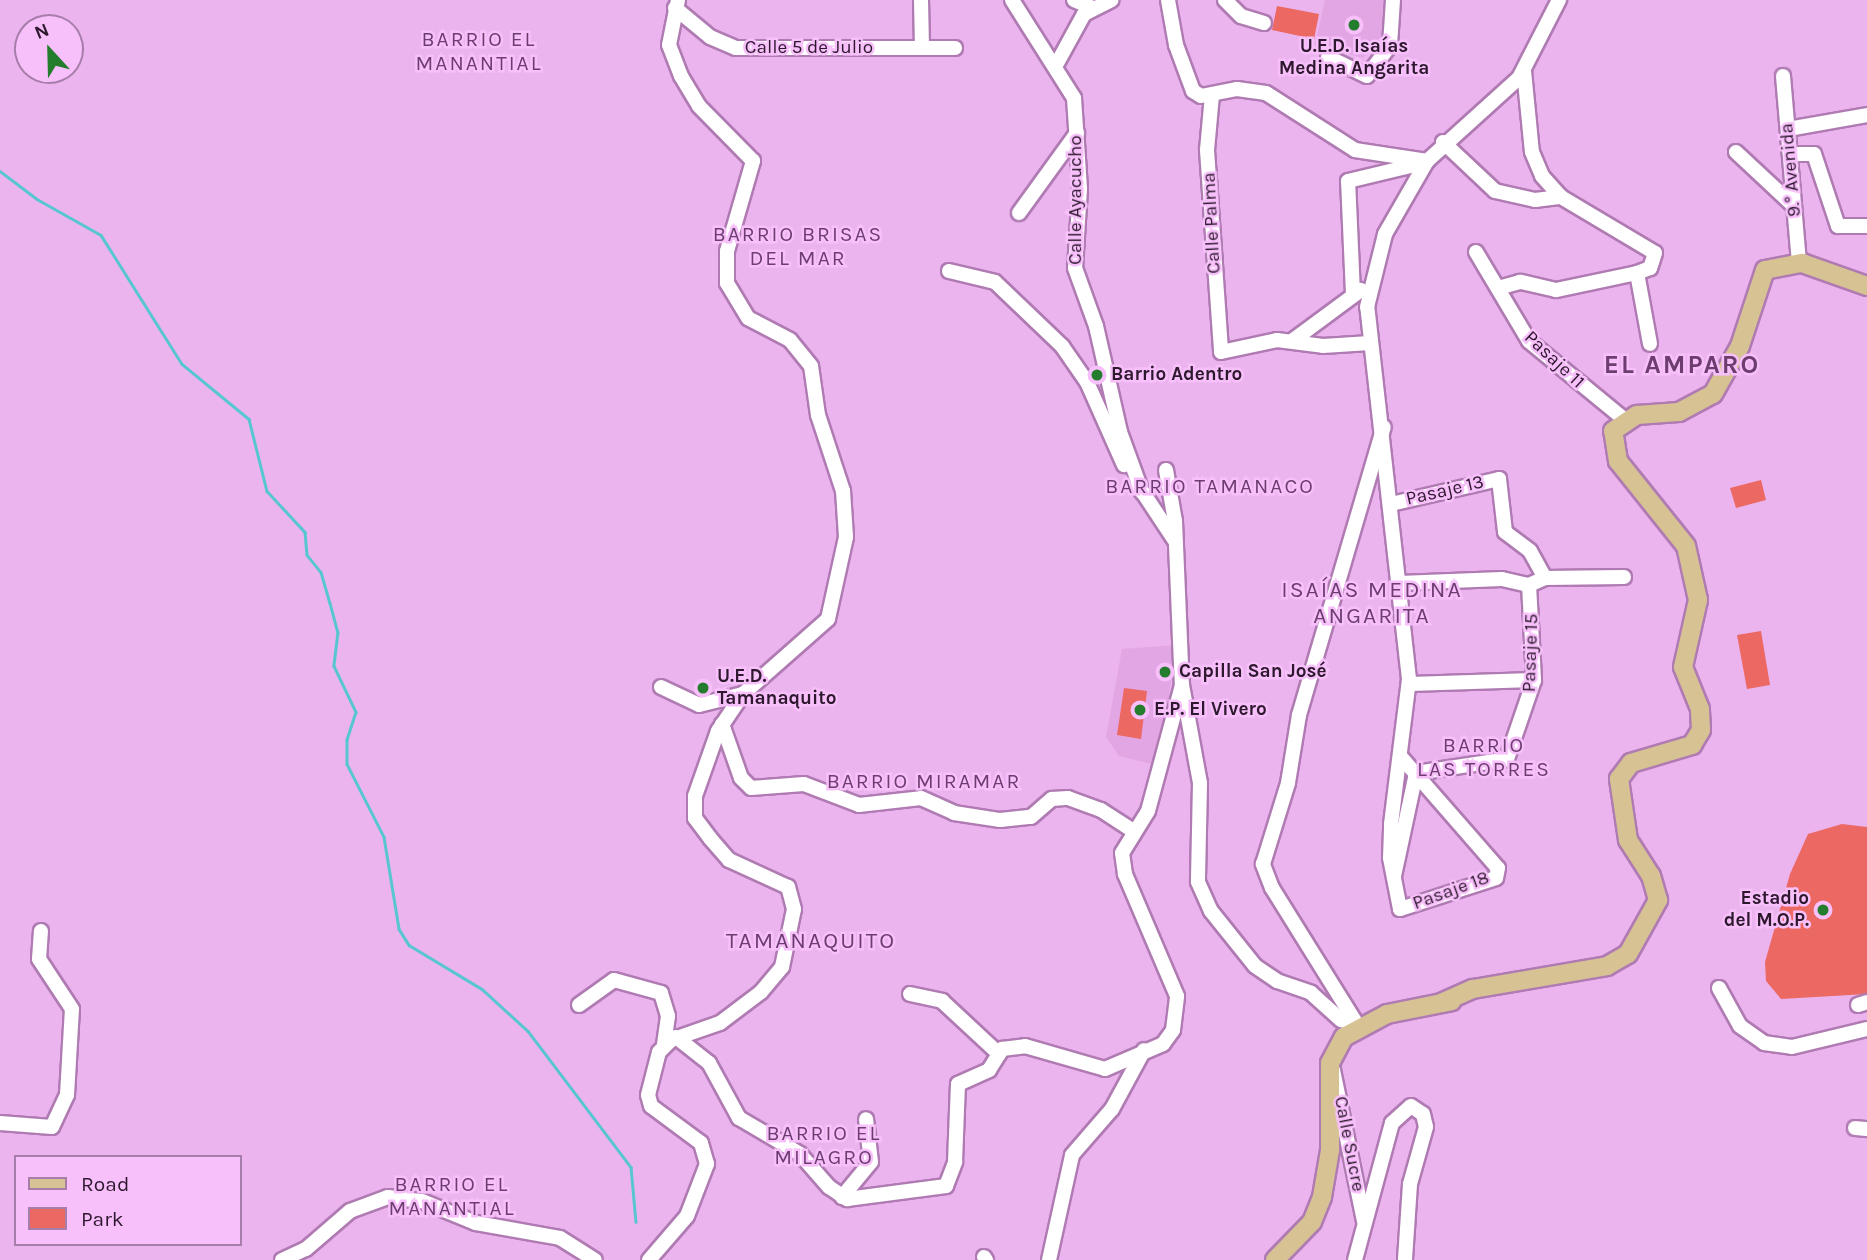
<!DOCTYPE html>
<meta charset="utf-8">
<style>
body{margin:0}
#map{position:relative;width:1867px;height:1260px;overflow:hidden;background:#ebb4ee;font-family:Karla,sans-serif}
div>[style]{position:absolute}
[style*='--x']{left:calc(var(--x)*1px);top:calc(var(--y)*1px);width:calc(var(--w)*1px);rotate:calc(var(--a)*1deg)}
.built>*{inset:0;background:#e2a6e5}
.green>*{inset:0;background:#eb6863}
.stream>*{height:2.5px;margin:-1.25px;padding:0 1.25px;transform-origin:1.25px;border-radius:1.25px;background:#58c6d1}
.roads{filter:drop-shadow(2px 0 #af7bb2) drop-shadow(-2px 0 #af7bb2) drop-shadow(0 2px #af7bb2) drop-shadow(0 -2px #af7bb2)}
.minor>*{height:14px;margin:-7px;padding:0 7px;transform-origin:7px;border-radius:7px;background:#fff}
.major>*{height:18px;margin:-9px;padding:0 9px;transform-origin:9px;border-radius:9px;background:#d7c294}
.dots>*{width:19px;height:19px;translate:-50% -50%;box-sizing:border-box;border:4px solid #f8c0fb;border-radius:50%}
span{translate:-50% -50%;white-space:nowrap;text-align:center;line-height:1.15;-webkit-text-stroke:5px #f8c0fb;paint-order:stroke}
.poi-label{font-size:19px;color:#2d182e;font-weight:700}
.left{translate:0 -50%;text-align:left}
.right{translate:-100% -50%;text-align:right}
.street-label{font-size:19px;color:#2d182e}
.neighbourhood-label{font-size:21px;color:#6d3d70;letter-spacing:2px}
.quarter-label{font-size:23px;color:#6d3d70;letter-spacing:2px}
.district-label{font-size:26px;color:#6d3d70;font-weight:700;letter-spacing:2px}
.legend{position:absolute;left:14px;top:1155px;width:228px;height:91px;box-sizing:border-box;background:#f8c0fb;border:2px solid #a77da9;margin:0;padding:9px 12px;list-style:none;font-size:21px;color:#2d182e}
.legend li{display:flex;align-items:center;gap:14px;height:35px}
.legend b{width:35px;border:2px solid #a77da9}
.north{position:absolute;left:14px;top:14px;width:70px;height:70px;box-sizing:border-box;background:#f8c0fb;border:2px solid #a77da9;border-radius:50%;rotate:338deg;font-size:19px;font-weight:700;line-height:28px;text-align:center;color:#2d182e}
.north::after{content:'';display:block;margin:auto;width:24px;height:32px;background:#237d2d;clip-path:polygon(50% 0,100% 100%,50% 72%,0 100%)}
</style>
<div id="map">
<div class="built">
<i style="clip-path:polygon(1325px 0,1389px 0,1389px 33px,1363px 58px,1315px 45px)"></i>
<i style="clip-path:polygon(1176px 645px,1159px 766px,1119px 756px,1106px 737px,1122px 649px)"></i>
</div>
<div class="green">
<i style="clip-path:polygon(1277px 6px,1319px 14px,1314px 39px,1272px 30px)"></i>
<i style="clip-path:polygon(1761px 480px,1766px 500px,1736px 508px,1730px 488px)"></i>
<i style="clip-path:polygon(1761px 631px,1770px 685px,1747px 689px,1737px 635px)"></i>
<i style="clip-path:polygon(1124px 688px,1147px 691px,1141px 739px,1117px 735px)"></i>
<i style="clip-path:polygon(1842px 824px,1867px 827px,1867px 994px,1781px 999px,1766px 981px,1765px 962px,1790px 874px,1808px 834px)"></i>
</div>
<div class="stream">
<i style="--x:0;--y:171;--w:46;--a:37.1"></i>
<i style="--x:37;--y:199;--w:73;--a:29.4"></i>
<i style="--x:101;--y:235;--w:152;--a:57.9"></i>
<i style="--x:182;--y:364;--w:87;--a:39.4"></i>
<i style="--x:249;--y:419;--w:74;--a:76"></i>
<i style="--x:267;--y:491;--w:56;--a:47.2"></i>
<i style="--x:305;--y:532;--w:23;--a:85"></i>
<i style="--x:307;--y:555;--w:22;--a:51"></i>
<i style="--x:321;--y:572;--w:32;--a:74"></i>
<i style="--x:330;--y:603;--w:30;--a:75"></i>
<i style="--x:338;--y:632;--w:34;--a:97"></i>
<i style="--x:334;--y:666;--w:51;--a:64.4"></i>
<i style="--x:356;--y:712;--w:29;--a:108"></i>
<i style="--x:347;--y:740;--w:24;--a:90"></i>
<i style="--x:347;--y:764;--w:82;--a:63.1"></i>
<i style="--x:384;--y:837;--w:93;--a:80.7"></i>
<i style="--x:399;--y:929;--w:19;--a:58"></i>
<i style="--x:409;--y:945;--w:85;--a:31.1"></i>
<i style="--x:482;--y:989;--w:62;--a:42.4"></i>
<i style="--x:528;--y:1031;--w:171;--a:52.9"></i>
<i style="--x:631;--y:1167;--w:55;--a:84.8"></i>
</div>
<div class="roads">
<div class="minor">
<i style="--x:921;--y:0;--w:47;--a:88.8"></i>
<i style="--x:1012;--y:0;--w:116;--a:57.7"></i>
<i style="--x:1074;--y:98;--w:91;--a:86.2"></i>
<i style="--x:1080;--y:189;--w:79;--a:93.6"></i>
<i style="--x:1075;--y:268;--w:62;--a:70.1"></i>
<i style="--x:1096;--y:326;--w:109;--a:77.2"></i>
<i style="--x:1120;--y:432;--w:64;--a:69.9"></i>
<i style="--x:1074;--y:0;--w:21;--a:23"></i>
<i style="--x:1168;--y:0;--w:46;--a:79.9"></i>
<i style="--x:1176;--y:45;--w:49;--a:69.7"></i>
<i style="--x:1193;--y:91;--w:9;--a:32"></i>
<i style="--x:1201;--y:96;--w:37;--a:-11"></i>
<i style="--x:1237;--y:89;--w:29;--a:8"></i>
<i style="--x:1266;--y:93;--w:106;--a:32.6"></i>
<i style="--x:1355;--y:150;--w:73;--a:8.7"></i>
<i style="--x:1225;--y:0;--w:23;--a:45"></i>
<i style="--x:1241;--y:16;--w:24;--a:17"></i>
<i style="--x:675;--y:8;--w:45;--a:39.6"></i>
<i style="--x:710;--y:37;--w:28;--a:23"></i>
<i style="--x:736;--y:48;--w:219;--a:0"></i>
<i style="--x:1328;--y:57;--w:43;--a:26"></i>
<i style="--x:1367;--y:76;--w:39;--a:-53"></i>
<i style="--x:1390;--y:45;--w:45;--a:-86.2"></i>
<i style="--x:1055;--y:67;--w:60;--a:-61.3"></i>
<i style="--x:1084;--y:14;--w:31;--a:-27"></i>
<i style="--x:1524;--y:71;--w:81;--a:84.4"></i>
<i style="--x:1532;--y:152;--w:26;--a:67"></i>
<i style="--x:1542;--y:176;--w:28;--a:48"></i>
<i style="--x:1783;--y:76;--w:188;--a:85.1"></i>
<i style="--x:1212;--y:95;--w:55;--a:95.2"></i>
<i style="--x:1207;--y:150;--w:202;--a:86"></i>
<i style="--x:1221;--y:352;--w:57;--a:-12.1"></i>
<i style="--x:1277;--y:340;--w:46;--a:7.4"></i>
<i style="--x:1323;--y:346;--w:47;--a:-3.7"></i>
<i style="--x:1788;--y:129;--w:80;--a:-10"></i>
<i style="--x:1443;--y:142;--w:71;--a:43.3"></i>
<i style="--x:1495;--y:191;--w:41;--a:12.7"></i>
<i style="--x:1535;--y:200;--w:26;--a:-7"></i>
<i style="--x:1561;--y:197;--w:109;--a:30.8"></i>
<i style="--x:1655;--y:253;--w:16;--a:108"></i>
<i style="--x:1650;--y:268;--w:14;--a:159"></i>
<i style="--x:1637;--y:273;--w:83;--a:168.1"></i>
<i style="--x:1556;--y:290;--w:37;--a:-167"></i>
<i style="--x:1520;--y:282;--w:20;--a:165"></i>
<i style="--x:1736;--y:152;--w:79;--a:43"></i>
<i style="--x:1790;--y:154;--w:24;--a:0"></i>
<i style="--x:1814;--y:154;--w:76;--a:71.6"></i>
<i style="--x:1838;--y:226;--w:29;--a:0"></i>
<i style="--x:1019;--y:213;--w:99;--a:-54.1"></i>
<i style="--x:1476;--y:252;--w:104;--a:59.2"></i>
<i style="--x:1529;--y:341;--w:123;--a:39.4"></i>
<i style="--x:949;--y:271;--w:47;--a:13.4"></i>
<i style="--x:995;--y:282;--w:93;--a:43.7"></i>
<i style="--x:1062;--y:346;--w:44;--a:55.2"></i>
<i style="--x:1087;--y:382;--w:91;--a:66"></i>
<i style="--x:1637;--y:273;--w:72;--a:79.6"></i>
<i style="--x:1353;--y:294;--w:113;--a:-92.5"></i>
<i style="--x:1348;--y:181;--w:73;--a:-13.5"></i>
<i style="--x:1292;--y:341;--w:86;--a:-36.5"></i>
<i style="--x:1166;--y:470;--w:52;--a:80"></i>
<i style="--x:1175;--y:521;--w:164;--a:87.6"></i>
<i style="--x:1182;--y:685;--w:100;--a:79.6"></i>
<i style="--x:1200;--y:783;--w:99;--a:91.2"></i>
<i style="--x:1198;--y:882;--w:32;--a:66"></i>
<i style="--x:1211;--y:911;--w:70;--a:51.3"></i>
<i style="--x:1255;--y:966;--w:27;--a:34"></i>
<i style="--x:1277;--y:981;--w:36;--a:19"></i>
<i style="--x:1311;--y:993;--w:40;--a:42"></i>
<i style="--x:1341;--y:1020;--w:18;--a:19"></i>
<i style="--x:1138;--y:485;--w:67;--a:56.5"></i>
<i style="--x:1391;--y:504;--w:111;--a:-13"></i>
<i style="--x:1499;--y:479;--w:53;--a:83.5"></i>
<i style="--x:1505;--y:532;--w:31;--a:37"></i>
<i style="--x:1530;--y:551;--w:31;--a:61"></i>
<i style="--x:1399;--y:583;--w:103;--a:-2.2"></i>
<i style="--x:1502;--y:579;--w:28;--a:13"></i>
<i style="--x:1529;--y:585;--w:17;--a:-24"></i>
<i style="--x:1545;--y:578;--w:79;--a:-0.7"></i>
<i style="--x:1409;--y:684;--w:125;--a:-1.8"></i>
<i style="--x:661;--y:687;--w:42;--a:25.3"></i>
<i style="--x:699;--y:705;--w:45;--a:-14"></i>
<i style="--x:722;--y:724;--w:57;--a:70.6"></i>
<i style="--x:741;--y:778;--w:14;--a:45"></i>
<i style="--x:751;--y:788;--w:53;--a:-4.3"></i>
<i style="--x:804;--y:784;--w:59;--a:20.9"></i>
<i style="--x:859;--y:805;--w:62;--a:-6.4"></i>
<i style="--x:921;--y:798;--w:36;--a:24"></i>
<i style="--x:954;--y:813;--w:47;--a:8.7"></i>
<i style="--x:1000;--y:820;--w:31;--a:-6"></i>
<i style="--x:1031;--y:817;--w:28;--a:-41"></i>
<i style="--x:1052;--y:799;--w:16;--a:-4"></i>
<i style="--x:1068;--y:798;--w:35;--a:20"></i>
<i style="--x:1101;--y:810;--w:37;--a:33"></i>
<i style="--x:1401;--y:757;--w:147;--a:48.9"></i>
<i style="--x:1498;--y:868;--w:10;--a:101"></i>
<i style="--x:1496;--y:878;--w:101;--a:162.1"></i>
<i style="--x:1400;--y:909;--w:52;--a:-101.1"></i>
<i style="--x:1390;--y:858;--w:34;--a:-88"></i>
<i style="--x:1391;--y:824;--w:146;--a:-82.9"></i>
<i style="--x:1409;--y:679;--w:374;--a:-96.4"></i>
<i style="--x:1367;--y:307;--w:75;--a:-76.1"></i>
<i style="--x:1385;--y:234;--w:84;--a:-60.1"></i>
<i style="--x:1427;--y:161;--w:124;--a:-42.1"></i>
<i style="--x:1519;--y:78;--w:88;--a:-62.9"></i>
<i style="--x:1394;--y:876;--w:105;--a:-77.9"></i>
<i style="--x:1416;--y:773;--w:92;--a:-8.7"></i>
<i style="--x:1507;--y:759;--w:83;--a:-71.1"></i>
<i style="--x:1534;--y:680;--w:95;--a:-93"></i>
<i style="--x:1719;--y:988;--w:43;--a:61.1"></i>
<i style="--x:1740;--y:1026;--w:29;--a:35"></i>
<i style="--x:1764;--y:1043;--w:28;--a:8"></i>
<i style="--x:1792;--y:1047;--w:77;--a:-13.5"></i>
<i style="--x:910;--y:994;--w:33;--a:12"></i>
<i style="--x:942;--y:1001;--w:78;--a:42.9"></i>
<i style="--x:579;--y:1005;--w:43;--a:-35.5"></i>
<i style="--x:614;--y:980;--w:49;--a:15.5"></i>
<i style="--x:661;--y:993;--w:24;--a:73"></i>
<i style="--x:668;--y:1016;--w:29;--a:98"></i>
<i style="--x:1858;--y:1005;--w:9;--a:-18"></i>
<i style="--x:1358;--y:1026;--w:163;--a:-121.9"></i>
<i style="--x:1272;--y:888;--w:26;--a:-111"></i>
<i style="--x:1263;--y:864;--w:85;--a:-72.8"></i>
<i style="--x:1288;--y:783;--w:69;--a:-80.8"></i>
<i style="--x:1299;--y:715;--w:300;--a:-73.6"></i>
<i style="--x:676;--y:1037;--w:42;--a:38.2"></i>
<i style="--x:709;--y:1063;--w:63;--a:61.4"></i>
<i style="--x:739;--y:1118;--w:71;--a:30.5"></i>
<i style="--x:800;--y:1154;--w:44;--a:48.7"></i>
<i style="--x:829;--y:1187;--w:22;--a:34"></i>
<i style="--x:847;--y:1199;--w:100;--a:-7.5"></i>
<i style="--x:946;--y:1186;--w:26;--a:-69"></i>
<i style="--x:955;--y:1162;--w:78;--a:-87.8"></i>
<i style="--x:958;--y:1084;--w:34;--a:-24"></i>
<i style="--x:989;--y:1070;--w:25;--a:-58"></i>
<i style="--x:1002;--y:1049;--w:23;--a:-7"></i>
<i style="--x:1025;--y:1046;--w:83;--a:16"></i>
<i style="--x:1105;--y:1069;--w:63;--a:-23.3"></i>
<i style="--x:1163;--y:1044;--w:17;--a:-54"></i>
<i style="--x:1173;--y:1030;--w:34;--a:-83"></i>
<i style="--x:1177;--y:996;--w:133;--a:-113.1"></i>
<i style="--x:1125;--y:874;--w:21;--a:-98"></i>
<i style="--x:1122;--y:853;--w:49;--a:-58.2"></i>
<i style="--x:1148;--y:811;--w:131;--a:-74.9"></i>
<i style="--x:1333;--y:1070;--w:154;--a:78.4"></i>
<i style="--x:0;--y:1123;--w:52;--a:4.4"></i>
<i style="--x:52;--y:1127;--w:35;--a:-65"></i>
<i style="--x:67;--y:1095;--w:86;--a:-86.7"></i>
<i style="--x:72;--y:1009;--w:60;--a:-123.4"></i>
<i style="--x:39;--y:959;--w:28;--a:-86"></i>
<i style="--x:1855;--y:1128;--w:12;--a:5"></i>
<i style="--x:842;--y:1197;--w:45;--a:-50.4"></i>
<i style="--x:871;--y:1162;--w:43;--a:-96.6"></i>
<i style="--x:984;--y:1257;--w:4;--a:56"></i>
<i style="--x:282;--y:1260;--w:26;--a:-25"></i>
<i style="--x:306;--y:1249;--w:58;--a:-40.8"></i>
<i style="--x:350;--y:1211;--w:40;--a:-20.2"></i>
<i style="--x:388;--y:1197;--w:34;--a:7"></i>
<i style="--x:422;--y:1201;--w:58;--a:22.2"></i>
<i style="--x:476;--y:1223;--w:85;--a:10.1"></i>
<i style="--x:560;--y:1238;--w:41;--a:32.2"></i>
<i style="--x:649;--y:1260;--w:58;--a:-49.2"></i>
<i style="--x:687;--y:1216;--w:56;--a:-69"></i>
<i style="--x:707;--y:1164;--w:22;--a:-106"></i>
<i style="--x:701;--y:1143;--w:62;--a:-143.5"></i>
<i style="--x:651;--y:1106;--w:11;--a:-105"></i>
<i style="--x:648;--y:1095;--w:44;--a:-75.7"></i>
<i style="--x:659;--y:1052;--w:17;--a:-45"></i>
<i style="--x:671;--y:1040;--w:52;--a:-19.1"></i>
<i style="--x:720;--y:1023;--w:51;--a:-37.1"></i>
<i style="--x:761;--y:992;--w:33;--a:-50"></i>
<i style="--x:782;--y:967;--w:59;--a:-78.3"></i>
<i style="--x:794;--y:909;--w:23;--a:-105"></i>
<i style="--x:788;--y:887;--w:65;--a:-155.4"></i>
<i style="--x:729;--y:860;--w:29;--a:-131"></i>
<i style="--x:710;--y:838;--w:25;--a:-127"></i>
<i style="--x:695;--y:818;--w:22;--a:-90"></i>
<i style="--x:695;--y:796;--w:69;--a:-70.5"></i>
<i style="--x:718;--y:731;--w:45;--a:-56"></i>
<i style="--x:743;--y:694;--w:113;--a:-41.4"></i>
<i style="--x:828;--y:619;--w:84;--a:-77.6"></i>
<i style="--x:846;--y:537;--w:46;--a:-93.7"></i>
<i style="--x:843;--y:491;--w:80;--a:-108.2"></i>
<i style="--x:818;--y:415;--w:49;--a:-98.1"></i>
<i style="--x:811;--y:366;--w:33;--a:-129"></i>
<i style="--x:790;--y:340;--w:47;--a:-152.4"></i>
<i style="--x:748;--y:318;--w:41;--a:-121"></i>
<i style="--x:727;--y:283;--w:32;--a:-90"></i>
<i style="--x:727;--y:251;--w:94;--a:-73.9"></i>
<i style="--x:753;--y:161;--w:77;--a:-134.5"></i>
<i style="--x:699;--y:106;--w:35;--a:-121"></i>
<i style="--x:681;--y:76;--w:33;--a:-111"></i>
<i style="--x:669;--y:45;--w:46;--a:-78.7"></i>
<i style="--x:1049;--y:1260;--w:107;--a:-77.6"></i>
<i style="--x:1072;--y:1155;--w:61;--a:-49"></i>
<i style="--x:1112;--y:1109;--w:67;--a:-61.5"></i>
<i style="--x:1355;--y:1260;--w:142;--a:-74.9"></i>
<i style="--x:1392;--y:1123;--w:25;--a:-42"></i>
<i style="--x:1411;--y:1106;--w:14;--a:34"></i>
<i style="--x:1423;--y:1114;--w:13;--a:77"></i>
<i style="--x:1426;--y:1127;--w:59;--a:105.7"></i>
<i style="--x:1410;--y:1184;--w:76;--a:93.8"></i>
</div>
<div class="major">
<i style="--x:1441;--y:1003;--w:35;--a:-24"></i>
<i style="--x:1473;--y:989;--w:136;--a:-9.7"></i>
<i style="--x:1607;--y:966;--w:24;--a:-30"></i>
<i style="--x:1628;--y:954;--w:62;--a:-60.9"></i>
<i style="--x:1658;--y:900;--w:25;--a:-106"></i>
<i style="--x:1651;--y:876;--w:43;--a:-122.6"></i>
<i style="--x:1628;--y:840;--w:62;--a:-98.4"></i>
<i style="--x:1619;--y:779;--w:20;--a:-53"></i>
<i style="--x:1631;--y:763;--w:64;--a:-16.4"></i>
<i style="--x:1692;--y:745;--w:17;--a:-59"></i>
<i style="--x:1701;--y:730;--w:21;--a:-93"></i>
<i style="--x:1700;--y:709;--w:45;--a:-112"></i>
<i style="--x:1683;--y:667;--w:69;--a:-77.4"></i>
<i style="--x:1698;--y:600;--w:55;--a:-102.5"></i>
<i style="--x:1686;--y:546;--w:109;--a:-128.7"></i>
<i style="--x:1618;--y:461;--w:30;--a:-99"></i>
<i style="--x:1613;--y:431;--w:29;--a:-34"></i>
<i style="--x:1637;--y:415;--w:42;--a:-4.1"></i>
<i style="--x:1679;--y:412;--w:38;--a:-28"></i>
<i style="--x:1713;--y:394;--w:55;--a:-60.6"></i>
<i style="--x:1740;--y:346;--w:80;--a:-71.8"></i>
<i style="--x:1765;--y:270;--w:38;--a:-11"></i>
<i style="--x:1802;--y:263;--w:69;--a:19.5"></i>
<i style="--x:1275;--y:1260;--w:53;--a:-45.8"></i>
<i style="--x:1312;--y:1222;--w:27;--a:-68"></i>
<i style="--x:1322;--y:1197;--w:48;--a:-80.3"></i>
<i style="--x:1330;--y:1150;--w:87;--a:-90"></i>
<i style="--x:1330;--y:1063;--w:30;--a:-62"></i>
<i style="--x:1344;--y:1037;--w:49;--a:-28.1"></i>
<i style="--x:1387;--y:1014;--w:66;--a:-11.3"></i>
</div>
</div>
<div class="dots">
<i style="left:1354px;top:25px;background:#237d2d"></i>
<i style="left:1097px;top:375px;background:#237d2d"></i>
<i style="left:1165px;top:672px;background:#237d2d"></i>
<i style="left:703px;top:688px;background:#237d2d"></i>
<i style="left:1140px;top:710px;background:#237d2d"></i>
<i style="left:1823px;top:910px;background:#237d2d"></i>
</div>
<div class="poi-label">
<span style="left:1354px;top:58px">U.E.D. Isaías<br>Medina Angarita</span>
<span class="left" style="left:1111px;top:375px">Barrio Adentro</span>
<span class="left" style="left:1179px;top:672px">Capilla San José</span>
<span class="left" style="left:717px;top:688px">U.E.D.<br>Tamanaquito</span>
<span class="left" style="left:1154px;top:710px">E.P. El Vivero</span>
<span class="right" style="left:1809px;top:910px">Estadio<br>del M.O.P.</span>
</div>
<div class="street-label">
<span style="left:809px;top:48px">Calle 5 de Julio</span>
<span style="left:1791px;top:170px;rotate:-95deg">9.° Avenida</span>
<span style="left:1076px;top:200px;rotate:-90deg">Calle Ayacucho</span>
<span style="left:1212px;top:223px;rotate:-93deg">Calle Palma</span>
<span style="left:1554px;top:360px;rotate:43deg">Pasaje 11</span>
<span style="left:1445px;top:491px;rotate:-13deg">Pasaje 13</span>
<span style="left:1531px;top:653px;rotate:-88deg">Pasaje 15</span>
<span style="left:1451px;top:891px;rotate:-20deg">Pasaje 18</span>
<span style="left:1349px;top:1144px;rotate:79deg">Calle Sucre</span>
</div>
<div class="neighbourhood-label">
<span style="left:479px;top:51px">BARRIO EL<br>MANANTIAL</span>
<span style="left:798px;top:246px">BARRIO BRISAS<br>DEL MAR</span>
<span style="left:1210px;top:486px">BARRIO TAMANACO</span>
<span style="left:1484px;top:757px">BARRIO<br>LAS TORRES</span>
<span style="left:924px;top:781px">BARRIO MIRAMAR</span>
<span style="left:824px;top:1145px">BARRIO EL<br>MILAGRO</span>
<span style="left:452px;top:1196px">BARRIO EL<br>MANANTIAL</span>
</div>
<div class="quarter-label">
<span style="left:1372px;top:603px">ISAÍAS MEDINA<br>ANGARITA</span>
<span style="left:811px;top:941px">TAMANAQUITO</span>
</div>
<div class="district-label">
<span style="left:1682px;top:365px">EL AMPARO</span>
</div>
<ul class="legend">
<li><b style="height:9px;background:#d7c294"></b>Road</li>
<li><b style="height:19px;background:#eb6863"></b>Park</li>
</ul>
<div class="north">N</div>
</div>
